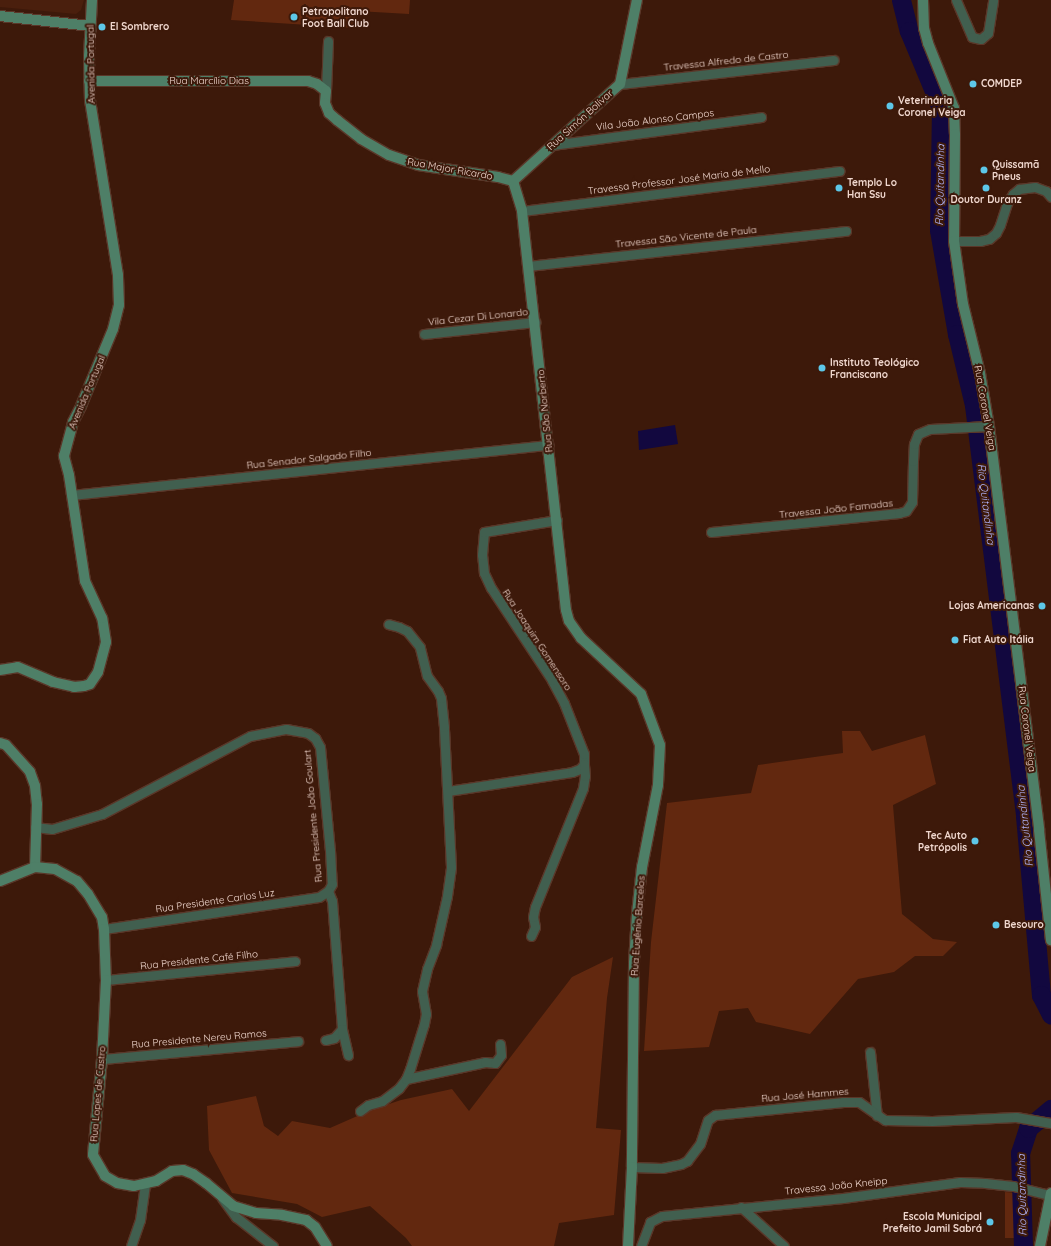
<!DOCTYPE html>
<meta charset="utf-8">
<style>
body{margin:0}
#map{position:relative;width:1051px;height:1246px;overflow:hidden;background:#3d190a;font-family:Quicksand,sans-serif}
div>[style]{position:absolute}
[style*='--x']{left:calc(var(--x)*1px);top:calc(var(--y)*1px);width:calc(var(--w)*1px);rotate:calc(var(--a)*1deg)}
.built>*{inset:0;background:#4a1f0d}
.green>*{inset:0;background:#62280f}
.water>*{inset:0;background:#12083f}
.river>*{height:19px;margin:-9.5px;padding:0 9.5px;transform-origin:9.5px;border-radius:9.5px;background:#12083f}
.roads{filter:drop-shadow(1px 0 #5a3729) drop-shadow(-1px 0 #5a3729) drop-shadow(0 1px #5a3729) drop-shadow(0 -1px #5a3729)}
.street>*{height:9px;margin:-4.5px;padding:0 4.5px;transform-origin:4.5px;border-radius:4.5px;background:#415f4f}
.secondary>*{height:10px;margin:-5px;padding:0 5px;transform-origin:5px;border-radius:5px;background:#4e7f67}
.dots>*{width:11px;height:11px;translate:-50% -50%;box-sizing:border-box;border:2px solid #3d190a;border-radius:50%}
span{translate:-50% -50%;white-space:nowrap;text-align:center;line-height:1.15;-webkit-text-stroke:4px #3d190a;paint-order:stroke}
.poi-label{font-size:10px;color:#f0d7ce;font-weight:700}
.left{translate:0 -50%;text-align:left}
.right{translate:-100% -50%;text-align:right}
.street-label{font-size:10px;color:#f0d7ce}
.water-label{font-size:11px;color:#b2b6ff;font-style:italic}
</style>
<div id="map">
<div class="built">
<i style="clip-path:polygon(0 0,84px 0,81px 10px,76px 14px,0 7px)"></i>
</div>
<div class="green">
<i style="clip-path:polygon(234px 0,410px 0,409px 14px,357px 11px,355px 28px,231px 20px)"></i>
<i style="clip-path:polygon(842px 731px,860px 731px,872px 751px,925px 735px,936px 784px,893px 805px,902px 914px,933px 939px,957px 942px,943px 956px,915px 956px,894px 972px,858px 979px,810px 1034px,756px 1022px,748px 1008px,719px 1011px,709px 1047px,644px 1051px,651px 942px,667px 803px,751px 793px,758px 765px,843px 753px)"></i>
<i style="clip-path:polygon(613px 957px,607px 998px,596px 1128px,621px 1130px,614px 1215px,559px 1223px,554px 1246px,412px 1246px,406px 1238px,370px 1206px,322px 1217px,297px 1204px,232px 1193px,209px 1150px,207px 1106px,256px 1096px,264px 1126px,278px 1136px,292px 1121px,330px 1128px,371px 1110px,401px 1100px,452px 1089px,469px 1111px,572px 977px)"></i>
<i style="clip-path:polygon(1005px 1192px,1018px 1193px,1018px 1238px,1005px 1238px)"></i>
</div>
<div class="water">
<i style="clip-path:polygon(675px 425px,678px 444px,639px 450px,638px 431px)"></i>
</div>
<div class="river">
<i style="--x:901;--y:0;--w:32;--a:76"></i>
<i style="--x:909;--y:31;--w:83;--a:67.4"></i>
<i style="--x:941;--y:108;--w:122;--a:90.9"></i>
<i style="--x:939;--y:230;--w:106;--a:80.2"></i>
<i style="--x:957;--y:334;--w:73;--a:76.5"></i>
<i style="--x:974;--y:405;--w:414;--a:82.9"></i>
<i style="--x:1025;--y:816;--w:180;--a:84.9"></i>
<i style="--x:1041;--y:995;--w:22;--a:63"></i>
<i style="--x:1023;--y:1246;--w:93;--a:-91.8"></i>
<i style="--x:1020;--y:1153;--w:26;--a:-72"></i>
<i style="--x:1028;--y:1128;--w:30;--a:-40"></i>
</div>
<div class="roads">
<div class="street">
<i style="--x:956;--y:0;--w:40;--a:66.6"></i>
<i style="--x:972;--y:37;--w:9;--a:13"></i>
<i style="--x:981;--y:39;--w:9;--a:-41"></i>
<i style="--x:988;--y:33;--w:33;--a:-81"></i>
<i style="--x:620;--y:84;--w:215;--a:-6.4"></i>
<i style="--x:326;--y:91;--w:50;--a:-87.7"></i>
<i style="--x:552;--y:145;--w:211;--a:-7.6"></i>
<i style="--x:522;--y:211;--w:320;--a:-7.2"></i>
<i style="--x:954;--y:241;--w:26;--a:0"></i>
<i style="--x:980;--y:241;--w:9;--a:-13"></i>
<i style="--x:989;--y:239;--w:9;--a:-41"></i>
<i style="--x:996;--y:233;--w:9;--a:-63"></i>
<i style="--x:1000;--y:225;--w:23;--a:-72"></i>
<i style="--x:1007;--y:203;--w:11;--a:-56"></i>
<i style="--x:1013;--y:194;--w:8;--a:-40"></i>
<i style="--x:1019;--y:189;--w:16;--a:-7"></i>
<i style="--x:1035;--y:187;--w:12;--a:20"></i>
<i style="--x:1046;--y:191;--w:8;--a:50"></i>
<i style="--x:528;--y:266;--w:320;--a:-6.3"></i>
<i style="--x:424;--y:334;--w:112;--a:-6.2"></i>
<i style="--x:71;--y:495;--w:480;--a:-6"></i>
<i style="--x:711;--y:532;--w:189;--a:-5.8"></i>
<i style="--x:899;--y:513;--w:7;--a:-16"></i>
<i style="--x:906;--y:511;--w:11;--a:-56"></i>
<i style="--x:912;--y:502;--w:41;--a:-88.6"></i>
<i style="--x:913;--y:461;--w:17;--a:-87"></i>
<i style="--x:914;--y:444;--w:11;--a:-68"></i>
<i style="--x:918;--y:434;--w:13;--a:-23"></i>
<i style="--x:930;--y:429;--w:59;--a:-2.9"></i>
<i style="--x:448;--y:791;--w:125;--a:-8.7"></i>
<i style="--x:572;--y:772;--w:9;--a:-21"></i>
<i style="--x:580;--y:769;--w:6;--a:-51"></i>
<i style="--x:584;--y:764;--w:10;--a:-90"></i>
<i style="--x:584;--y:754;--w:55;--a:-111.4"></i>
<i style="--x:564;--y:703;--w:26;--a:-118"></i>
<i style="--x:552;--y:680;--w:110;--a:-123.5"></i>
<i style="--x:491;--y:588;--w:17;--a:-115"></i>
<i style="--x:484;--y:573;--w:18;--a:-96"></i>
<i style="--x:482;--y:555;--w:23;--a:-85"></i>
<i style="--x:484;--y:532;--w:74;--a:-9.3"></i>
<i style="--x:35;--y:827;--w:17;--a:7"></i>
<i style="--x:52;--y:829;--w:52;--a:-16.7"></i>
<i style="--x:102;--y:814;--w:167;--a:-27.8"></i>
<i style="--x:250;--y:736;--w:37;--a:-11"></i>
<i style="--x:286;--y:729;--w:22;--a:10"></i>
<i style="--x:308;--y:733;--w:9;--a:36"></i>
<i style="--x:315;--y:738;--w:10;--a:61"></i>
<i style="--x:320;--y:747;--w:103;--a:84.5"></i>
<i style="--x:330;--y:850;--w:34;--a:87"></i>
<i style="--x:332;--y:884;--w:8;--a:120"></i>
<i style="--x:328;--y:891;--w:11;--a:68"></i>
<i style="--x:332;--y:901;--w:128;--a:85.5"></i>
<i style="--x:342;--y:1029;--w:12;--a:132"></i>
<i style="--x:334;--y:1038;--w:9;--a:167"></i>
<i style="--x:104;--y:929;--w:217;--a:-8.5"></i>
<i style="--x:319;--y:897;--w:11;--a:-34"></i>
<i style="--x:531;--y:936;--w:10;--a:-66"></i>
<i style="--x:535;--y:927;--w:10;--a:-101"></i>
<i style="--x:533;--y:917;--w:10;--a:-79"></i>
<i style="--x:535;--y:907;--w:128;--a:-68"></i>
<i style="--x:583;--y:788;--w:12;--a:-81"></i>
<i style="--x:585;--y:776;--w:12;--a:-95"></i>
<i style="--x:106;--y:980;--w:190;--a:-5.7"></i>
<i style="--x:342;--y:1029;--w:27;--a:77"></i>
<i style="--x:870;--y:1052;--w:64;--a:83.8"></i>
<i style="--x:102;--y:1059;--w:197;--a:-5.2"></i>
<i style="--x:406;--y:1079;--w:81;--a:-12.1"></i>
<i style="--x:485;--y:1062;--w:10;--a:6"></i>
<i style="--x:495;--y:1063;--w:10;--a:-53"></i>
<i style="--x:501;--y:1055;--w:11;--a:-95"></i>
<i style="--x:360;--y:1111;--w:10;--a:-37"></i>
<i style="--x:368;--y:1105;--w:15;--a:-16"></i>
<i style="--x:382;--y:1101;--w:21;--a:-37"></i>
<i style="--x:399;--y:1088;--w:11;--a:-52"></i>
<i style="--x:406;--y:1079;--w:11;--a:-68"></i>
<i style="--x:410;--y:1069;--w:47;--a:-72.7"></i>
<i style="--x:424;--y:1024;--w:10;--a:-79"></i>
<i style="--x:426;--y:1014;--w:23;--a:-100"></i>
<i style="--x:422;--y:991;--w:23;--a:-77"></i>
<i style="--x:427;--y:969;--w:26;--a:-69"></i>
<i style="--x:436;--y:945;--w:50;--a:-77.3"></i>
<i style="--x:447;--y:896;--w:29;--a:-82"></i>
<i style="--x:451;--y:867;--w:140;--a:-92.9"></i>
<i style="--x:444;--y:727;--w:29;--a:-96"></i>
<i style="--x:441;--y:698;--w:8;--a:-113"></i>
<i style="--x:438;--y:691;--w:19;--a:-126"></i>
<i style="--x:427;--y:676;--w:30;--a:-104"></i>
<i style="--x:420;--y:647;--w:21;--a:-129"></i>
<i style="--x:407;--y:631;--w:9;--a:-153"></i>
<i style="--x:399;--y:627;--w:11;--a:-165"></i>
<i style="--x:632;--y:1167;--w:30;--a:2"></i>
<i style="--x:662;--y:1168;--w:19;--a:-12"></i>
<i style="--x:681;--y:1164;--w:7;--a:-27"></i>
<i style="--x:687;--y:1161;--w:21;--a:-53"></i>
<i style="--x:700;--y:1144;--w:25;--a:-72"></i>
<i style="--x:708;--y:1120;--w:9;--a:-36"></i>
<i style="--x:715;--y:1115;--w:129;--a:-5.8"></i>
<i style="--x:843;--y:1102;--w:16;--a:0"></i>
<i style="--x:859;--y:1102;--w:32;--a:35"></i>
<i style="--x:885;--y:1120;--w:47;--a:1.2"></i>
<i style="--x:932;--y:1121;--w:84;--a:-2.7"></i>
<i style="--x:1016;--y:1117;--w:36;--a:10"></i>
<i style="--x:222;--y:1198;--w:24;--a:54"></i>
<i style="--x:236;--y:1217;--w:47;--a:38.1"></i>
<i style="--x:741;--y:1207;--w:58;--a:42.2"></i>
<i style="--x:131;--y:1246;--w:28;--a:-71"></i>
<i style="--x:140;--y:1220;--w:35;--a:-82"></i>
<i style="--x:641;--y:1246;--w:26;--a:-69"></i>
<i style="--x:650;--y:1222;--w:13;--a:-27"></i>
<i style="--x:662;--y:1216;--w:182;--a:-5.7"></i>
<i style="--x:843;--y:1198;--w:118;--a:-7.8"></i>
<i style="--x:960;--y:1182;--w:25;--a:2"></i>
<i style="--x:985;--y:1183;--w:28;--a:6"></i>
<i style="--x:1013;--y:1186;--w:38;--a:14"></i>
</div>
<div class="secondary">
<i style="--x:923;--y:0;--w:28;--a:88"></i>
<i style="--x:924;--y:28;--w:16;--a:75"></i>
<i style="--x:928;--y:43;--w:70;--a:68.2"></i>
<i style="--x:954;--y:108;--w:26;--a:88"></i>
<i style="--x:955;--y:134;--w:107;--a:90.5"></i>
<i style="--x:954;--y:241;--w:64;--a:81.9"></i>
<i style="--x:963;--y:304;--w:71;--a:76.2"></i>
<i style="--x:980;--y:373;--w:54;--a:80.4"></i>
<i style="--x:989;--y:426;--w:407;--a:82.9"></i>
<i style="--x:1039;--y:830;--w:111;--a:83.8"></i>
<i style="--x:0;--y:16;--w:91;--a:6.3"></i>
<i style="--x:89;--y:81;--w:219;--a:0"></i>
<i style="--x:308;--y:81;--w:9;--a:18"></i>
<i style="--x:317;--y:84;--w:11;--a:38"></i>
<i style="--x:326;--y:91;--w:12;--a:95"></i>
<i style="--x:325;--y:103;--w:11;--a:68"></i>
<i style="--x:329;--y:113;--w:11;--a:41"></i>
<i style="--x:337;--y:120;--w:31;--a:38"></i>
<i style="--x:361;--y:139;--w:32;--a:30"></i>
<i style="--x:389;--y:155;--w:31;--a:19"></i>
<i style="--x:418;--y:165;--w:81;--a:8.5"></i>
<i style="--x:498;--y:177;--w:16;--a:15"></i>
<i style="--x:513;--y:181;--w:31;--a:73"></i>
<i style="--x:522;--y:211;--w:19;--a:84"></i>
<i style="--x:524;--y:230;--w:382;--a:83.7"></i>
<i style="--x:566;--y:610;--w:11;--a:75"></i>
<i style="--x:569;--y:621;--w:21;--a:55"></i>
<i style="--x:581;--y:638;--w:82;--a:43"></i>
<i style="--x:641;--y:694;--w:54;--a:69.6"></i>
<i style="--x:660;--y:745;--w:40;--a:92.9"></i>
<i style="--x:658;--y:785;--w:84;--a:101"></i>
<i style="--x:642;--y:867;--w:47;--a:96.1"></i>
<i style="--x:637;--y:914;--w:49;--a:93.5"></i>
<i style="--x:634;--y:963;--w:204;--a:90.6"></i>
<i style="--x:632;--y:1167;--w:79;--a:92.9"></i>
<i style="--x:513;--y:181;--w:144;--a:-42.2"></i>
<i style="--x:620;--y:84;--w:86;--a:-78.6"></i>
<i style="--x:0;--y:670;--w:18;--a:-9"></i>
<i style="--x:18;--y:667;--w:38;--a:23"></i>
<i style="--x:53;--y:682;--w:22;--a:13"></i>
<i style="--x:74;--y:687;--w:10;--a:-6"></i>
<i style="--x:84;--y:686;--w:6;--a:-18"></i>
<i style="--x:90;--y:684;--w:14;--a:-56"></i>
<i style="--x:98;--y:672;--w:31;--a:-75"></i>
<i style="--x:106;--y:642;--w:24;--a:-99"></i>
<i style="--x:102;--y:618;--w:41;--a:-114.7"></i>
<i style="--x:85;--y:581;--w:107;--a:-98.6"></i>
<i style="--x:69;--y:475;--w:20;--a:-105"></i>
<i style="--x:64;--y:456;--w:35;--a:-75"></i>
<i style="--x:73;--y:422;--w:18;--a:-63"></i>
<i style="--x:81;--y:406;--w:83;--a:-67.4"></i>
<i style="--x:113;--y:329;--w:25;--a:-76"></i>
<i style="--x:119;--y:305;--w:30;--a:-92"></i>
<i style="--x:118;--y:275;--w:176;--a:-99.1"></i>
<i style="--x:90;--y:101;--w:45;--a:-91.3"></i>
<i style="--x:89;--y:56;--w:56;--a:-86.9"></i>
<i style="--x:0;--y:743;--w:6;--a:18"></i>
<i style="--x:6;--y:745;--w:36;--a:48"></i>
<i style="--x:30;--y:772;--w:15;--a:70"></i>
<i style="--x:35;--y:786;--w:18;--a:84"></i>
<i style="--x:37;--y:804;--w:63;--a:91.8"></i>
<i style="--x:0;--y:881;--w:38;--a:-22"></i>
<i style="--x:35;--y:867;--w:20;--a:6"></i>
<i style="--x:55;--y:869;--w:25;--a:29"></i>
<i style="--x:77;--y:881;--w:17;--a:50"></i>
<i style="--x:88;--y:894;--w:27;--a:59"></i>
<i style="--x:102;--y:917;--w:12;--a:81"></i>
<i style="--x:104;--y:929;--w:51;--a:87.8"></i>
<i style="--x:106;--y:980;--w:79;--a:92.9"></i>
<i style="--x:102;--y:1059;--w:96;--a:95.4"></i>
<i style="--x:93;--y:1155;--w:24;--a:60"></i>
<i style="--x:105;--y:1176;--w:14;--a:30"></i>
<i style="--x:117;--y:1183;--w:17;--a:10"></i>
<i style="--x:134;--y:1186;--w:23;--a:-13"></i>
<i style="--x:156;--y:1181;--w:19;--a:-32"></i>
<i style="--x:172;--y:1171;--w:11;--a:-5"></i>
<i style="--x:183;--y:1170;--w:11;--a:22"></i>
<i style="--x:193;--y:1174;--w:16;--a:35"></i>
<i style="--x:206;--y:1183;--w:35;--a:40"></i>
<i style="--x:233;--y:1206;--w:24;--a:17"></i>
<i style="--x:256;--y:1213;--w:26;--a:4"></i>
<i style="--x:282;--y:1215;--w:25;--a:12"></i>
<i style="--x:306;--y:1220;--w:11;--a:38"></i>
<i style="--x:315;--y:1227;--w:22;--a:58"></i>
<i style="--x:1040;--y:1246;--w:54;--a:-78.3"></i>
</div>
</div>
<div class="dots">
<i style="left:294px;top:17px;background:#5dc7e8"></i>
<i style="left:102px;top:27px;background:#5dc7e8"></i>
<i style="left:973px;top:84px;background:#5dc7e8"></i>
<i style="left:890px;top:106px;background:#5dc7e8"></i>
<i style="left:984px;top:170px;background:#5dc7e8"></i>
<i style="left:839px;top:188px;background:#5dc7e8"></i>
<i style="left:986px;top:188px;background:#5dc7e8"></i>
<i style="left:822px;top:368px;background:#5dc7e8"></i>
<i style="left:1042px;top:606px;background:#5dc7e8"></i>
<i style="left:955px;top:640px;background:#5dc7e8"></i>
<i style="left:975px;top:841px;background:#5dc7e8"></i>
<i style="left:996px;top:925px;background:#5dc7e8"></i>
<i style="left:990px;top:1222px;background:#5dc7e8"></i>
</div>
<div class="poi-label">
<span class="left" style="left:302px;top:17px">Petropolitano<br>Foot Ball Club</span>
<span class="left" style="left:110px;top:27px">El Sombrero</span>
<span class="left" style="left:981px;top:84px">COMDEP</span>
<span class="left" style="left:898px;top:106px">Veterinária<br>Coronel Veiga</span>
<span class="left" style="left:992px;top:170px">Quissamã<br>Pneus</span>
<span class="left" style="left:847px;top:188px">Templo Lo<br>Han Ssu</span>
<span style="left:986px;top:200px">Doutor Duranz</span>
<span class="left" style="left:830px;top:368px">Instituto Teológico<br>Franciscano</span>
<span class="right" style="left:1034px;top:606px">Lojas Americanas</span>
<span class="left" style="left:963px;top:640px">Fiat Auto Itália</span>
<span class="right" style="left:967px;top:841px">Tec Auto<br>Petrópolis</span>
<span class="left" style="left:1004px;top:925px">Besouro</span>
<span class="right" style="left:982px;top:1222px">Escola Municipal<br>Prefeito Jamil Sabrá</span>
</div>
<div class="street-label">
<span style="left:726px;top:61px;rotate:-6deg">Travessa Alfredo de Castro</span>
<span style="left:91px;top:64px;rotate:-91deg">Avenida Portugal</span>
<span style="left:209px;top:81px">Rua Marcílio Dias</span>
<span style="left:580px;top:120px;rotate:-42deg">Rua Simón Bolívar</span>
<span style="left:655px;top:120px;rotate:-7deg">Vila João Alonso Campos</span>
<span style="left:450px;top:169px;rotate:10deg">Rua Major Ricardo</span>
<span style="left:679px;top:180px;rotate:-7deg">Travessa Professor José Maria de Mello</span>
<span style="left:686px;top:237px;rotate:-6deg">Travessa São Vicente de Paula</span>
<span style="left:478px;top:317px;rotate:-6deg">Vila Cezar Di Lonardo</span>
<span style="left:87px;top:392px;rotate:-67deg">Avenida Portugal</span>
<span style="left:985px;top:408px;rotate:80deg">Rua Coronel Veiga</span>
<span style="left:545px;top:411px;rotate:-96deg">Rua São Norberto</span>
<span style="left:309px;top:459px;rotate:-6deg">Rua Senador Salgado Filho</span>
<span style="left:836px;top:509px;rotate:-6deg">Travessa João Famadas</span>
<span style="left:537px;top:640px;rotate:57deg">Rua Joaquim Gomensoro</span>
<span style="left:1027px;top:729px;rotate:83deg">Rua Coronel Veiga</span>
<span style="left:313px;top:816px;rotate:-95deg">Rua Presidente João Goulart</span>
<span style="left:215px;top:901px;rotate:-8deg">Rua Presidente Carlos Luz</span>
<span style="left:638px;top:926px;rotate:-86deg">Rua Eugênio Barcelos</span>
<span style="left:199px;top:960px;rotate:-6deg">Rua Presidente Café Filho</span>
<span style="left:199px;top:1039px;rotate:-5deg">Rua Presidente Nereu Ramos</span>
<span style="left:98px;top:1094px;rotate:-85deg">Rua Lopes de Castro</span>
<span style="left:805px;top:1095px;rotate:-5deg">Rua José Hammes</span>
<span style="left:836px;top:1186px;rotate:-6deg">Travessa João Kneipp</span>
</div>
<div class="water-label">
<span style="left:940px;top:185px;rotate:-89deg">Rio Quitandinha</span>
<span style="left:986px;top:504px;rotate:83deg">Rio Quitandinha</span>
<span style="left:1025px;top:826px;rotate:-96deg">Rio Quitandinha</span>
<span style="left:1022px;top:1195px;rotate:-91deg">Rio Quitandinha</span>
</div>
</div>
